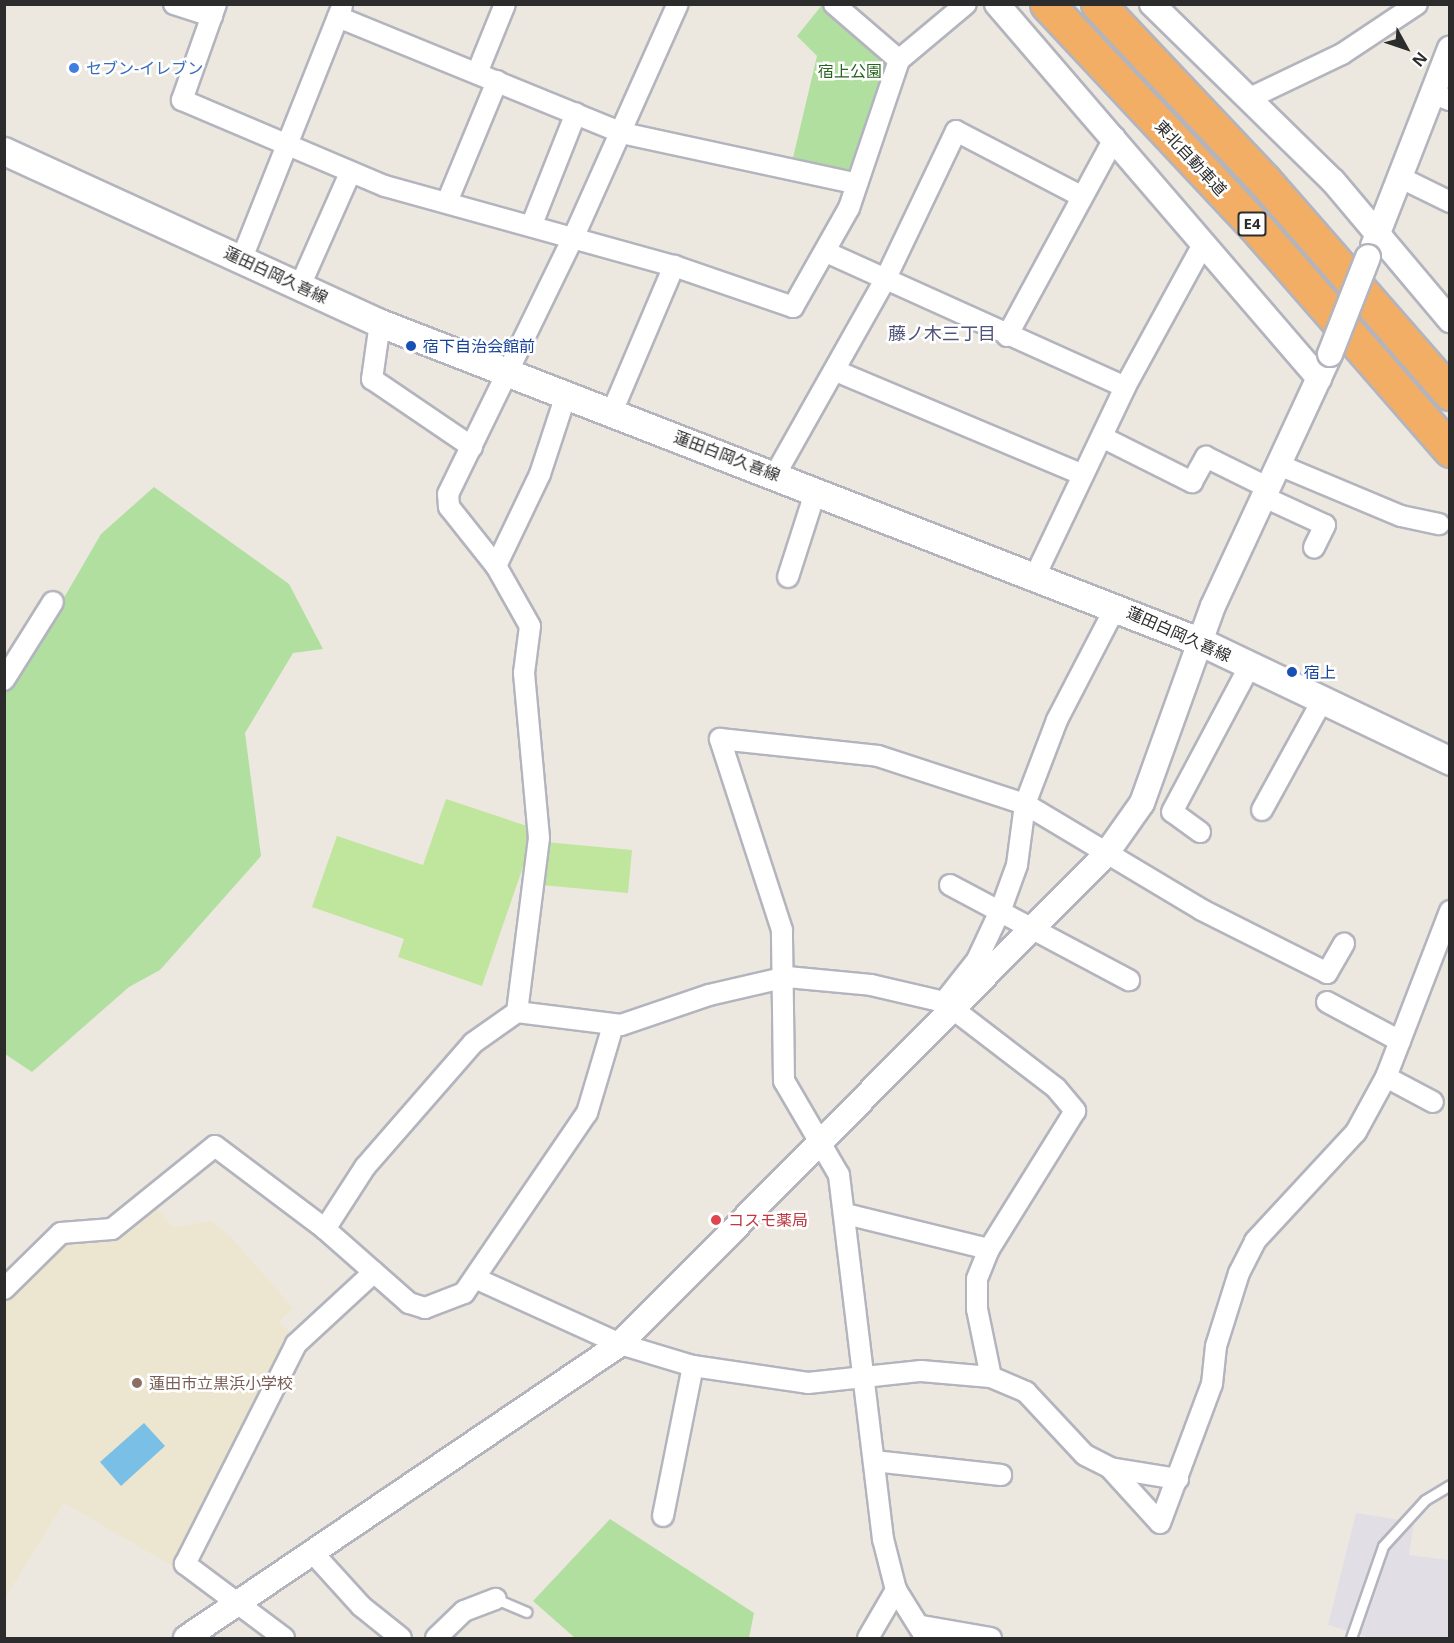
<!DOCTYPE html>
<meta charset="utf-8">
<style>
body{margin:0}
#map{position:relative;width:1454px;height:1643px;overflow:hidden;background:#ece8df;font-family:"Open Sans","Noto Sans JP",sans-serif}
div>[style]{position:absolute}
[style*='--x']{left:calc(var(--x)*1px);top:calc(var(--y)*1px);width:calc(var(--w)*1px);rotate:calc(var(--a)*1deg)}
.industrial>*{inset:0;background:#e1dfe5}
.education>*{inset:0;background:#ece6d0}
.green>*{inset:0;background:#b0dfa0}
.pitch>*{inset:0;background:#c0e59d}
.water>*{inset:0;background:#7ac0e6}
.roads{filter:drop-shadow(2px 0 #b3b4be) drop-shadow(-2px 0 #b3b4be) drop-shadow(0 2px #b3b4be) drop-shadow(0 -2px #b3b4be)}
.service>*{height:9px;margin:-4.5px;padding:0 4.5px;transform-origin:4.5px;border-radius:4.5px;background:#fff}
.minor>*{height:20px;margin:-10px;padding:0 10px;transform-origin:10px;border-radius:10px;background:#fff}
.tertiary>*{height:24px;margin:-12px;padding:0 12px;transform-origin:12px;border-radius:12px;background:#fff}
.secondary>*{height:27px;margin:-13.5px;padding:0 13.5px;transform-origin:13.5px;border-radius:13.5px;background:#fff}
.motorway>*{height:33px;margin:-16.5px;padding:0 16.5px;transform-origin:16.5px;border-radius:16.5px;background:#f2ae64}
.bridges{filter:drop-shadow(2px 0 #b3b4be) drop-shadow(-2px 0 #b3b4be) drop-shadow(0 2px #b3b4be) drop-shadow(0 -2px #b3b4be)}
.tertiary-bridge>*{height:24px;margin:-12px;padding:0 12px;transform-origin:12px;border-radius:12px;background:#fff}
.dots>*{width:16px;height:16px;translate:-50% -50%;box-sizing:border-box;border:3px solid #fff;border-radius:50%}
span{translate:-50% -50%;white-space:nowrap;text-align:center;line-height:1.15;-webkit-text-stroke:5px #fff;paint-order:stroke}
.shield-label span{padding:2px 4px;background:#fff;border:2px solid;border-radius:4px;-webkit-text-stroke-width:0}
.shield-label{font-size:15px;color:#2c2c2c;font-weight:700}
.shop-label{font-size:16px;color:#366cbe}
.left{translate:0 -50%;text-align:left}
.park-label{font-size:16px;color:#286420}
.street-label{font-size:16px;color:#2c2c2c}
.transit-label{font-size:16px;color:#164399}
.health-label{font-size:16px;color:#be3a42}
.education-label{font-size:16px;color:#785e54}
.neighbourhood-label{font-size:18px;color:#4f5379}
.frame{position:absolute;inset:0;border:6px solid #2c2c2c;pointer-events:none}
.north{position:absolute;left:1376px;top:18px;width:60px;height:60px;-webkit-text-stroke:4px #fff;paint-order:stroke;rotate:130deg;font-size:16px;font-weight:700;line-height:24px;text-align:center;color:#2c2c2c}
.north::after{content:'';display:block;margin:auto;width:21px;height:27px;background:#2c2c2c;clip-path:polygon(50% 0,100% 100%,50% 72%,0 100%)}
</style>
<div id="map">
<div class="industrial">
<i style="clip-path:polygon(1356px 1513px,1414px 1522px,1409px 1555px,1449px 1560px,1449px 1638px,1370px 1638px,1328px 1625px)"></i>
</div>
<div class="education">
<i style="clip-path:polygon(153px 1204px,173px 1227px,212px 1221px,231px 1237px,293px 1308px,279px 1322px,297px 1337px,176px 1568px,64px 1503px,5px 1598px,5px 1291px,61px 1237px)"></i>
</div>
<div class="green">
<i style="clip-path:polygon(822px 5px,891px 59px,855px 175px,792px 162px,817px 56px,797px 36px)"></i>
<i style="clip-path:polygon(154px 487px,289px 584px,323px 649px,293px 653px,245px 733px,261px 856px,160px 970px,129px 987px,32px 1072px,5px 1054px,5px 668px,58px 608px,101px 534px)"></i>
<i style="clip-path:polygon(610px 1519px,754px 1613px,749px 1638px,575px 1638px,533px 1601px)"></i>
</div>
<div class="pitch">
<i style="clip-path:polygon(446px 799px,536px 829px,482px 986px,398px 957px,404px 939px,312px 907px,337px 836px,423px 865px)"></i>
<i style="clip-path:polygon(545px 842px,632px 850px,628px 893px,541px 885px)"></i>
</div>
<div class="water">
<i style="clip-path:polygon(144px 1423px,165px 1446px,121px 1486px,100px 1462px)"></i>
</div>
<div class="roads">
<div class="service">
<i style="--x:496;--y:1599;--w:33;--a:23"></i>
<i style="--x:1351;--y:1638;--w:97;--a:-70.8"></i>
<i style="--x:1383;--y:1546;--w:62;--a:-47.6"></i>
<i style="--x:1425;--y:1500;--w:29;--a:-31"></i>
</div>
<div class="minor">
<i style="--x:174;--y:4;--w:40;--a:18"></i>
<i style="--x:216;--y:4;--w:102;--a:109.5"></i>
<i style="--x:182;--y:100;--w:220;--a:23"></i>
<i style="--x:385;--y:186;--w:300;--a:15.5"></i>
<i style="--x:674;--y:266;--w:126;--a:19"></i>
<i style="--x:793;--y:307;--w:114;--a:-60.5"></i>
<i style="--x:849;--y:208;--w:156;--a:-71.3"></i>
<i style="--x:899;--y:60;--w:87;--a:-39.9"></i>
<i style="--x:834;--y:4;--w:86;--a:40.7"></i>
<i style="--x:338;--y:17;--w:307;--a:22.2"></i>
<i style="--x:622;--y:133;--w:240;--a:12.2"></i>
<i style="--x:477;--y:73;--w:74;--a:-67.9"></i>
<i style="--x:1434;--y:94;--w:17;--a:21"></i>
<i style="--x:1250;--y:98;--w:102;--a:-25.6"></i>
<i style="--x:1342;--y:54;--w:90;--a:-33.7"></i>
<i style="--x:1401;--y:178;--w:55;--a:26.1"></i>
<i style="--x:447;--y:202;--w:131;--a:-67.5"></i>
<i style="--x:532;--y:224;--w:119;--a:-68.4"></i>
<i style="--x:826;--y:252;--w:328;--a:24.3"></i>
<i style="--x:242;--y:258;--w:270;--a:-68.3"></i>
<i style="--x:300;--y:286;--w:124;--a:-66.1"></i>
<i style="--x:380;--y:323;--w:57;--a:98.1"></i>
<i style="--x:372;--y:379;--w:121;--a:34.2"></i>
<i style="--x:1007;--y:336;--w:226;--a:-61.5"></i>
<i style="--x:836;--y:371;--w:268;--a:22.8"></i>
<i style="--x:612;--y:412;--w:159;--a:-67"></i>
<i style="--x:1102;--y:437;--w:101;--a:26.6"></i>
<i style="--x:1192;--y:482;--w:29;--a:-61"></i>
<i style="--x:1206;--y:457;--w:70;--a:26.2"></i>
<i style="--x:1279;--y:465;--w:132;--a:22.7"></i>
<i style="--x:1401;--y:516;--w:39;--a:12"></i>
<i style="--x:775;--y:475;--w:224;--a:-60.6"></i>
<i style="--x:885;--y:280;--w:165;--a:-64.5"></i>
<i style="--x:956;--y:131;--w:141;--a:27.5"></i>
<i style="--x:1264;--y:497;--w:67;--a:24.7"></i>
<i style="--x:1325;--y:525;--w:25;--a:116"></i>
<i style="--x:496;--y:566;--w:102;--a:-64.4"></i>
<i style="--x:540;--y:474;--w:83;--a:-71.8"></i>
<i style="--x:1036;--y:574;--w:207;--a:-64.5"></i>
<i style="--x:1125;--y:387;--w:164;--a:-61.3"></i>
<i style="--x:788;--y:577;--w:91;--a:-72.2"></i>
<i style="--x:4;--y:680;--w:92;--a:-57.9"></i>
<i style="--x:1262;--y:810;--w:127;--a:-61.2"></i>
<i style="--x:1200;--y:832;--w:34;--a:-144"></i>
<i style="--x:1172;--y:812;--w:166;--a:-62"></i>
<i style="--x:950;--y:885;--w:203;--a:28"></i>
<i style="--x:944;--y:1002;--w:53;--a:-51.8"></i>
<i style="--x:977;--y:960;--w:56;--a:-64.8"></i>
<i style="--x:1001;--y:909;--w:47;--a:-70"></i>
<i style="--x:1017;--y:865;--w:62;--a:-82.5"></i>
<i style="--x:1025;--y:804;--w:90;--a:-69.1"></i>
<i style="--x:1057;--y:720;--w:128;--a:-62.6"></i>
<i style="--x:1327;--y:1002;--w:83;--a:28.1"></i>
<i style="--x:517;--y:1012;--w:175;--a:-82.8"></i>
<i style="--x:539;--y:838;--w:166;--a:-95.2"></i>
<i style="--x:524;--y:673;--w:47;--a:-82.7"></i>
<i style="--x:530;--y:626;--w:69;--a:-119.5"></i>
<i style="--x:496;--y:566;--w:75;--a:-128.5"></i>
<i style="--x:449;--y:507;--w:13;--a:-94"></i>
<i style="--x:448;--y:494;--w:287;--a:-64"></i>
<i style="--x:574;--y:236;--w:254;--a:-65.9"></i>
<i style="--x:1386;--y:1077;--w:53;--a:28"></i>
<i style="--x:846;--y:1214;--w:147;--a:13.8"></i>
<i style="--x:325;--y:1229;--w:112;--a:41.4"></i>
<i style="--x:409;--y:1303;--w:17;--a:17"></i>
<i style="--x:425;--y:1308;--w:42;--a:-21"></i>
<i style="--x:464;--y:1293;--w:218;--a:-55.7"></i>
<i style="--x:587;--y:1113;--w:91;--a:-73.4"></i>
<i style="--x:477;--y:1279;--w:157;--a:24.4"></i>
<i style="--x:620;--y:1344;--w:76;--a:16.8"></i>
<i style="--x:693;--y:1366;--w:116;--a:8.4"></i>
<i style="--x:808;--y:1383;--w:114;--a:-6.1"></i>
<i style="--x:921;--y:1371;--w:70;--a:4.9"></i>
<i style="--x:991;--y:1377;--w:38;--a:23"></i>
<i style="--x:1026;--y:1392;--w:86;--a:46.9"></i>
<i style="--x:1085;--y:1455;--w:28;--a:27"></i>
<i style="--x:1110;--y:1468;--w:74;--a:47.7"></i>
<i style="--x:1160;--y:1523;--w:148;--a:-69.5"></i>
<i style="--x:1212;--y:1384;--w:38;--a:-84"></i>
<i style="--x:1216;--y:1346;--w:77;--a:-72.5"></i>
<i style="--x:1239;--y:1273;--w:36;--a:-63"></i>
<i style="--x:1255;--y:1241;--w:149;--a:-47.2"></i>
<i style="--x:1356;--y:1132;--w:63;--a:-61.4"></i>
<i style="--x:1386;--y:1077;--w:178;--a:-68.9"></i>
<i style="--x:4;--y:1289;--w:80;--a:-44.5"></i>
<i style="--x:61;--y:1233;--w:51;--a:-4.5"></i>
<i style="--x:112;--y:1229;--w:132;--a:-38.9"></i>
<i style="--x:215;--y:1146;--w:138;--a:37"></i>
<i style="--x:325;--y:1229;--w:74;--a:-57.2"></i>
<i style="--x:365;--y:1167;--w:164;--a:-48.9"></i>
<i style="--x:473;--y:1043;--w:54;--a:-35.2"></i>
<i style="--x:517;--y:1012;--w:105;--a:7.1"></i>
<i style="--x:621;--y:1025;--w:93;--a:-18.8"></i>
<i style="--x:709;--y:995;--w:80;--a:-13"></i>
<i style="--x:787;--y:977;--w:84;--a:5.4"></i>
<i style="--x:871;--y:985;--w:75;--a:13.1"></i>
<i style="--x:944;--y:1002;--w:141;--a:37.5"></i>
<i style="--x:1056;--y:1088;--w:30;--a:50"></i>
<i style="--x:1075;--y:1111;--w:163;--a:121.9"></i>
<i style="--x:989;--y:1249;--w:32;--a:112"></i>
<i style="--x:977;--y:1279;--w:30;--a:90"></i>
<i style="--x:977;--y:1309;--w:69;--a:78.4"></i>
<i style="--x:874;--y:1461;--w:128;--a:6.3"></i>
<i style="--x:1110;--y:1468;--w:69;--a:9.2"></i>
<i style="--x:663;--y:1516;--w:153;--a:-78.7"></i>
<i style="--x:313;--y:1553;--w:72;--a:47.8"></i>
<i style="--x:361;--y:1606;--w:51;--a:38.7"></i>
<i style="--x:922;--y:1626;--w:70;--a:9.9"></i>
<i style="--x:284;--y:1638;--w:124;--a:-143.2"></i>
<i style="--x:185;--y:1564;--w:246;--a:-63.2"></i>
<i style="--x:296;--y:1344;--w:106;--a:-42.7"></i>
<i style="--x:436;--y:1638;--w:39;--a:-44"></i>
<i style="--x:464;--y:1611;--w:34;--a:-21"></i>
<i style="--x:868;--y:1638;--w:56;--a:-59.7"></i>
<i style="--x:926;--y:1638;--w:57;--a:-122"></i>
<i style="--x:896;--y:1590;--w:53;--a:-104.3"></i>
<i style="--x:883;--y:1539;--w:367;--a:-96.9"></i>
<i style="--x:839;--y:1175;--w:109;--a:-120.3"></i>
<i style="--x:784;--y:1081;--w:151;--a:-90.8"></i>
<i style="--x:782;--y:930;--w:201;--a:-108"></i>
<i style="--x:720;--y:739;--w:159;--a:6.1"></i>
<i style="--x:878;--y:756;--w:155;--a:18.1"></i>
<i style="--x:1025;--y:804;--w:206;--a:30.9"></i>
<i style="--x:1202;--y:910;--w:140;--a:26.7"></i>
<i style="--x:1327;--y:973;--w:34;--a:-60"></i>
</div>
<div class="tertiary">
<i style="--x:997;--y:4;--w:494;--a:49.3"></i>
<i style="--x:1152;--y:4;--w:253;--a:44.4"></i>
<i style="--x:1333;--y:181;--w:182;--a:49.9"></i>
<i style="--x:1373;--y:246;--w:212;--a:-68.7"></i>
<i style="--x:186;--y:1638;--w:524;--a:-34.11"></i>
<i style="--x:620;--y:1344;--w:690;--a:-45.23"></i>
<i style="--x:1106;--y:854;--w:62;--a:-54.8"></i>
<i style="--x:1142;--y:803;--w:209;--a:-70.2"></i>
<i style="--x:1213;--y:606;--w:278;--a:-65.1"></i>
</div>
<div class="secondary">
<i style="--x:4;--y:151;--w:413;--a:24.6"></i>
<i style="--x:380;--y:323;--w:881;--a:21.23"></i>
<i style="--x:1201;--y:642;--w:276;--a:25.5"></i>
</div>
<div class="motorway">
<i style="--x:1047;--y:4;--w:313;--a:46.9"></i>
<i style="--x:1261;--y:233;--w:288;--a:48.9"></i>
<i style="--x:1098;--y:4;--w:242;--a:46.7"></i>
<i style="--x:1264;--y:180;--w:283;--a:48.9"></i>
</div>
</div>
<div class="bridges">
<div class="tertiary-bridge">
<i style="--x:1330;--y:354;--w:104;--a:-68.6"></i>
</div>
</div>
<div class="dots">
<i style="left:74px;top:68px;background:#3f7fe0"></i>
<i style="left:411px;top:346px;background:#1a4fb4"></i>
<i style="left:1292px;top:672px;background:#1a4fb4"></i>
<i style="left:716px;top:1220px;background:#e0444e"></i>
<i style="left:137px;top:1383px;background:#8d6e63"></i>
</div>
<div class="shield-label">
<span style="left:1252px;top:224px">E4</span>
</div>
<div class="shop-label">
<span class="left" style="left:86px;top:68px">セブン-イレブン</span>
</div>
<div class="park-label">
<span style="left:850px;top:71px">宿上公園</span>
</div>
<div class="street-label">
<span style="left:1191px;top:158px;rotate:47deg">東北自動車道</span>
<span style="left:276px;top:275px;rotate:25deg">蓮田白岡久喜線</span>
<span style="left:727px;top:456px;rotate:21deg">蓮田白岡久喜線</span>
<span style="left:1179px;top:634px;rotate:24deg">蓮田白岡久喜線</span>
</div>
<div class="transit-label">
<span class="left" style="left:423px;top:346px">宿下自治会館前</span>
<span class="left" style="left:1304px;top:672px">宿上</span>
</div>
<div class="health-label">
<span class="left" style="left:728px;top:1220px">コスモ薬局</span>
</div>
<div class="education-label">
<span class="left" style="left:149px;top:1383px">蓮田市立黒浜小学校</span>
</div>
<div class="neighbourhood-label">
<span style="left:942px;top:333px">藤ノ木三丁目</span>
</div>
<div class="frame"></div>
<div class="north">N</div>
</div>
